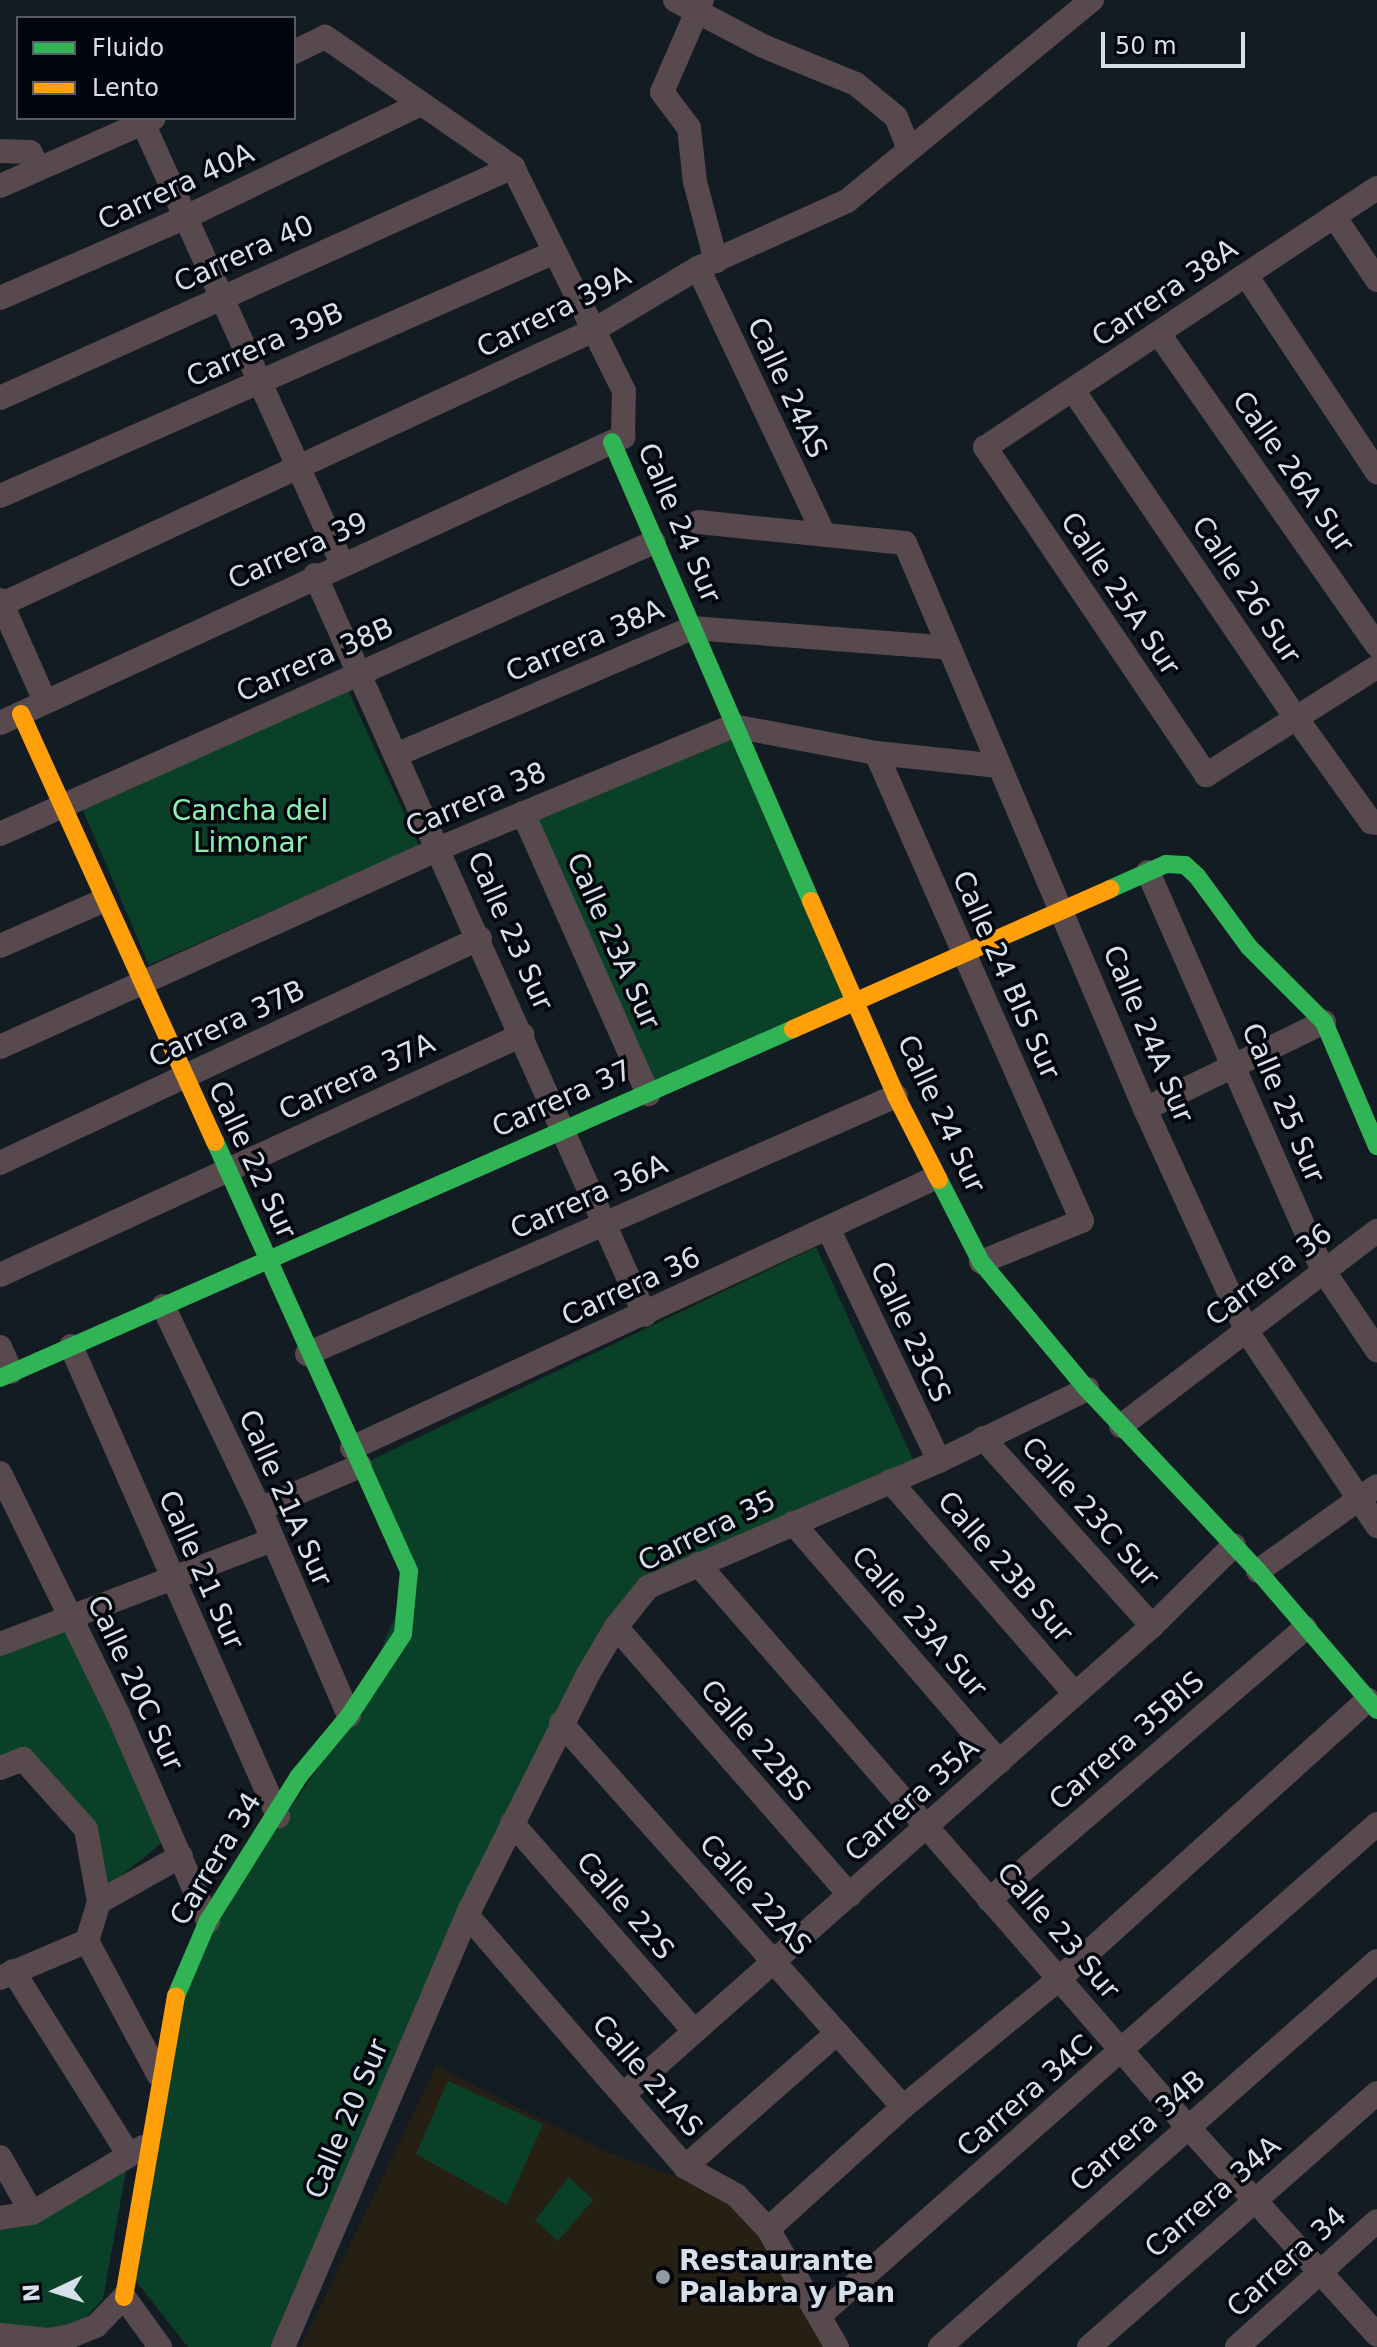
<!DOCTYPE html>
<style>
body{margin:0}
#map{position:relative;width:1377px;height:2347px;overflow:hidden;background:#131b23;font-family:"DejaVu Sans",sans-serif}
div>[style]{position:absolute}
[style*='--x']{left:calc(var(--x)*1px);top:calc(var(--y)*1px);width:calc(var(--w)*1px);rotate:calc(var(--a)*1deg)}
.education>*{inset:0;background:#252013}
.green>*{inset:0;background:#0a4027}
.street>*{height:24px;margin:-12px;padding:0 12px;transform-origin:12px;border-radius:12px;background:#57494e}
.fast>*{height:18px;margin:-9px;padding:0 9px;transform-origin:9px;border-radius:9px;background:#30b455}
.slow>*{height:18px;margin:-9px;padding:0 9px;transform-origin:9px;border-radius:9px;background:#ff9f0a}
.dots>*{width:22px;height:22px;translate:-50% -50%;box-sizing:border-box;border:4px solid #02060c;border-radius:50%}
span{translate:-50% -50%;white-space:nowrap;text-align:center;line-height:1.15;-webkit-text-stroke:7px #02060c;paint-order:stroke}
.street-label{font-size:28px;color:#d5e0ea}
.park-label{font-size:28px;color:#8bf1b3}
.poi-label{font-size:28px;color:#d5e0ea;font-weight:700}
.left{translate:0 -50%;text-align:left}
.legend{position:absolute;left:16px;top:16px;width:280px;height:104px;box-sizing:border-box;background:#02060c;border:2px solid #565d65;margin:0;padding:10px 14px;list-style:none;font-size:24px;color:#d5e0ea}
.legend li{display:flex;align-items:center;gap:16px;height:40px}
.legend b{width:40px;border:2px solid #565d65}
.north{position:absolute;left:16px;top:2251px;width:80px;height:80px;-webkit-text-stroke:6px #02060c;paint-order:stroke;rotate:266deg;font-size:22px;font-weight:700;line-height:32px;text-align:center;color:#d5e0ea}
.north::after{content:'';display:block;margin:auto;width:28px;height:36px;background:#d5e0ea;clip-path:polygon(50% 0,100% 100%,50% 72%,0 100%)}
.scale{position:absolute;left:1101px;top:32px;width:144px;height:36px;box-sizing:border-box;border:4px solid #d5e0ea;border-top:0;padding-left:10px;font-size:24px;line-height:28px;white-space:nowrap;color:#d5e0ea;-webkit-text-stroke:6px #02060c;paint-order:stroke}
</style>
<div id="map">
<div class="education">
<i style="clip-path:polygon(436px 2066px,604px 2151px,732px 2197px,832px 2347px,301px 2347px)"></i>
</div>
<div class="green">
<i style="clip-path:polygon(348px 690px,419px 846px,149px 965px,82px 808px)"></i>
<i style="clip-path:polygon(731px 735px,849px 996px,650px 1084px,532px 818px)"></i>
<i style="clip-path:polygon(816px 1247px,916px 1466px,687px 1562px,579px 1678px,281px 2347px,188px 2347px,135px 2280px,181px 1996px,216px 1917px,352px 1718px,416px 1568px,367px 1462px)"></i>
<i style="clip-path:polygon(75px 1627px,164px 1841px,102px 1891px,90px 1823px,22px 1753px,0 1762px,0 1649px)"></i>
<i style="clip-path:polygon(448px 2081px,543px 2124px,507px 2205px,416px 2154px)"></i>
<i style="clip-path:polygon(126px 2171px,103px 2299px,76px 2327px,0 2332px,0 2222px,39px 2217px)"></i>
<i style="clip-path:polygon(569px 2177px,593px 2200px,558px 2241px,535px 2220px)"></i>
</div>
<div class="street">
<i style="--x:675;--y:0;--w:99;--a:27.6"></i>
<i style="--x:763;--y:46;--w:100;--a:22.2"></i>
<i style="--x:856;--y:84;--w:52;--a:39.5"></i>
<i style="--x:896;--y:117;--w:35;--a:68"></i>
<i style="--x:702;--y:0;--w:100;--a:113.5"></i>
<i style="--x:662;--y:92;--w:45;--a:53.1"></i>
<i style="--x:689;--y:128;--w:54;--a:83.7"></i>
<i style="--x:695;--y:182;--w:82;--a:75.1"></i>
<i style="--x:143;--y:123;--w:484;--a:65.7"></i>
<i style="--x:0;--y:151;--w:30;--a:2"></i>
<i style="--x:30;--y:152;--w:19;--a:62"></i>
<i style="--x:0;--y:186;--w:168;--a:-23.8"></i>
<i style="--x:1377;--y:188;--w:470;--a:146.5"></i>
<i style="--x:985;--y:447;--w:396;--a:56"></i>
<i style="--x:1206;--y:775;--w:202;--a:-32.3"></i>
<i style="--x:1334;--y:216;--w:77;--a:56.1"></i>
<i style="--x:698;--y:268;--w:293;--a:64.7"></i>
<i style="--x:1246;--y:275;--w:237;--a:56.4"></i>
<i style="--x:0;--y:298;--w:203;--a:-23.5"></i>
<i style="--x:186;--y:217;--w:259;--a:-25.7"></i>
<i style="--x:1159;--y:334;--w:380;--a:55"></i>
<i style="--x:1073;--y:390;--w:398;--a:55.8"></i>
<i style="--x:1297;--y:719;--w:127;--a:54.3"></i>
<i style="--x:1371;--y:822;--w:6;--a:9"></i>
<i style="--x:0;--y:398;--w:563;--a:-24.24"></i>
<i style="--x:0;--y:496;--w:606;--a:-23.73"></i>
<i style="--x:698;--y:522;--w:208;--a:5.8"></i>
<i style="--x:905;--y:543;--w:615;--a:67.02"></i>
<i style="--x:1145;--y:1109;--w:243;--a:65.4"></i>
<i style="--x:1246;--y:1330;--w:236;--a:56.2"></i>
<i style="--x:315;--y:575;--w:810;--a:65.97"></i>
<i style="--x:0;--y:600;--w:111;--a:66"></i>
<i style="--x:0;--y:605;--w:655;--a:-24.84"></i>
<i style="--x:594;--y:330;--w:121;--a:-30.8"></i>
<i style="--x:698;--y:268;--w:163;--a:-24.2"></i>
<i style="--x:847;--y:201;--w:317;--a:-39.4"></i>
<i style="--x:0;--y:723;--w:686;--a:-24.66"></i>
<i style="--x:623;--y:437;--w:46;--a:-88.8"></i>
<i style="--x:624;--y:391;--w:250;--a:-116.4"></i>
<i style="--x:513;--y:167;--w:229;--a:-145.3"></i>
<i style="--x:325;--y:37;--w:34;--a:154"></i>
<i style="--x:876;--y:753;--w:511;--a:66.24"></i>
<i style="--x:1082;--y:1221;--w:109;--a:157.9"></i>
<i style="--x:398;--y:754;--w:320;--a:-23.2"></i>
<i style="--x:692;--y:628;--w:258;--a:4.4"></i>
<i style="--x:523;--y:813;--w:308;--a:66"></i>
<i style="--x:0;--y:834;--w:716;--a:-24.06"></i>
<i style="--x:1148;--y:872;--w:435;--a:66.3"></i>
<i style="--x:1323;--y:1270;--w:97;--a:56"></i>
<i style="--x:0;--y:946;--w:111;--a:-23.8"></i>
<i style="--x:0;--y:1047;--w:483;--a:-24.3"></i>
<i style="--x:440;--y:848;--w:317;--a:-22.6"></i>
<i style="--x:733;--y:726;--w:146;--a:10.7"></i>
<i style="--x:876;--y:753;--w:124;--a:6"></i>
<i style="--x:1145;--y:1109;--w:199;--a:-25.9"></i>
<i style="--x:0;--y:1163;--w:530;--a:-25.11"></i>
<i style="--x:828;--y:1228;--w:258;--a:64.5"></i>
<i style="--x:0;--y:1275;--w:575;--a:-24.69"></i>
<i style="--x:163;--y:1306;--w:225;--a:64.5"></i>
<i style="--x:260;--y:1509;--w:225;--a:66.7"></i>
<i style="--x:71;--y:1346;--w:514;--a:66.23"></i>
<i style="--x:0;--y:1347;--w:27;--a:66"></i>
<i style="--x:307;--y:1354;--w:643;--a:-23.65"></i>
<i style="--x:1121;--y:1426;--w:322;--a:-37.3"></i>
<i style="--x:983;--y:1438;--w:253;--a:48"></i>
<i style="--x:352;--y:1448;--w:642;--a:-24.85"></i>
<i style="--x:0;--y:1473;--w:268;--a:63.9"></i>
<i style="--x:118;--y:1714;--w:226;--a:66.5"></i>
<i style="--x:890;--y:1481;--w:281;--a:49"></i>
<i style="--x:260;--y:1509;--w:109;--a:-23.3"></i>
<i style="--x:793;--y:1523;--w:316;--a:49.2"></i>
<i style="--x:698;--y:1564;--w:746;--a:48.97"></i>
<i style="--x:1188;--y:2127;--w:281;--a:47.7"></i>
<i style="--x:1258;--y:1571;--w:146;--a:-35.5"></i>
<i style="--x:616;--y:1627;--w:356;--a:48.9"></i>
<i style="--x:0;--y:1644;--w:292;--a:-20.9"></i>
<i style="--x:561;--y:1723;--w:514;--a:48.31"></i>
<i style="--x:0;--y:1768;--w:25;--a:-21"></i>
<i style="--x:23;--y:1759;--w:94;--a:48"></i>
<i style="--x:86;--y:1829;--w:74;--a:79.9"></i>
<i style="--x:512;--y:1823;--w:275;--a:48.8"></i>
<i style="--x:989;--y:1900;--w:417;--a:-40.7"></i>
<i style="--x:467;--y:1915;--w:333;--a:49.1"></i>
<i style="--x:685;--y:2167;--w:58;--a:28.8"></i>
<i style="--x:736;--y:2195;--w:47;--a:46.7"></i>
<i style="--x:768;--y:2229;--w:137;--a:59.7"></i>
<i style="--x:87;--y:1941;--w:151;--a:61.9"></i>
<i style="--x:87;--y:1941;--w:41;--a:-72.9"></i>
<i style="--x:99;--y:1902;--w:94;--a:-29.3"></i>
<i style="--x:13;--y:1971;--w:218;--a:57.8"></i>
<i style="--x:0;--y:1978;--w:95;--a:-23"></i>
<i style="--x:624;--y:2094;--w:706;--a:-41.55"></i>
<i style="--x:1152;--y:1626;--w:115;--a:-44.6"></i>
<i style="--x:0;--y:2157;--w:64;--a:60.3"></i>
<i style="--x:685;--y:2167;--w:203;--a:-41.4"></i>
<i style="--x:0;--y:2218;--w:32;--a:-9"></i>
<i style="--x:32;--y:2213;--w:129;--a:-30.7"></i>
<i style="--x:768;--y:2229;--w:182;--a:-42.1"></i>
<i style="--x:903;--y:2107;--w:203;--a:-39.4"></i>
<i style="--x:1060;--y:1978;--w:415;--a:-42.1"></i>
<i style="--x:819;--y:2316;--w:744;--a:-41.4"></i>
<i style="--x:0;--y:2335;--w:48;--a:5.9"></i>
<i style="--x:48;--y:2340;--w:23;--a:-10"></i>
<i style="--x:71;--y:2336;--w:27;--a:-22"></i>
<i style="--x:96;--y:2326;--w:40;--a:-46"></i>
<i style="--x:124;--y:2297;--w:62;--a:54.2"></i>
<i style="--x:283;--y:2347;--w:470;--a:-66.9"></i>
<i style="--x:467;--y:1915;--w:267;--a:-63.3"></i>
<i style="--x:587;--y:1676;--w:57;--a:-59.4"></i>
<i style="--x:616;--y:1627;--w:51;--a:-51.3"></i>
<i style="--x:648;--y:1587;--w:317;--a:-23.4"></i>
<i style="--x:939;--y:1461;--w:165;--a:-25.9"></i>
<i style="--x:940;--y:2347;--w:583;--a:-41.45"></i>
<i style="--x:1089;--y:2347;--w:384;--a:-41.4"></i>
<i style="--x:1237;--y:2347;--w:188;--a:-42"></i>
</div>
<div class="fast">
<i style="--x:612;--y:442;--w:500;--a:66.56"></i>
<i style="--x:1110;--y:889;--w:61;--a:-24.1"></i>
<i style="--x:1166;--y:864;--w:19;--a:3"></i>
<i style="--x:1185;--y:865;--w:16;--a:43"></i>
<i style="--x:1197;--y:876;--w:88;--a:53.8"></i>
<i style="--x:1249;--y:947;--w:106;--a:45"></i>
<i style="--x:1324;--y:1022;--w:135;--a:66.9"></i>
<i style="--x:939;--y:1180;--w:92;--a:62.9"></i>
<i style="--x:981;--y:1262;--w:165;--a:50.2"></i>
<i style="--x:1087;--y:1389;--w:250;--a:46.8"></i>
<i style="--x:1258;--y:1571;--w:183;--a:49.4"></i>
<i style="--x:0;--y:1378;--w:866;--a:-23.75"></i>
<i style="--x:176;--y:1996;--w:82;--a:-66.9"></i>
<i style="--x:208;--y:1921;--w:171;--a:-57.9"></i>
<i style="--x:299;--y:1776;--w:78;--a:-50.2"></i>
<i style="--x:349;--y:1716;--w:98;--a:-56.6"></i>
<i style="--x:403;--y:1634;--w:63;--a:-84.6"></i>
<i style="--x:409;--y:1571;--w:471;--a:-114.3"></i>
</div>
<div class="slow">
<i style="--x:21;--y:714;--w:470;--a:65.6"></i>
<i style="--x:811;--y:901;--w:213;--a:66.4"></i>
<i style="--x:896;--y:1096;--w:94;--a:62.9"></i>
<i style="--x:793;--y:1029;--w:347;--a:-23.8"></i>
<i style="--x:124;--y:2297;--w:305;--a:-80.2"></i>
</div>
<div class="dots">
<i style="left:663px;top:2277px;background:#919ba4"></i>
</div>
<div class="street-label">
<span style="left:176px;top:187px;rotate:-25deg">Carrera 40A</span>
<span style="left:244px;top:254px;rotate:-24deg">Carrera 40</span>
<span style="left:1165px;top:293px;rotate:-34deg">Carrera 38A</span>
<span style="left:554px;top:312px;rotate:-27deg">Carrera 39A</span>
<span style="left:265px;top:345px;rotate:-24deg">Carrera 39B</span>
<span style="left:787px;top:388px;rotate:65deg">Calle 24AS</span>
<span style="left:1293px;top:472px;rotate:55deg">Calle 26A Sur</span>
<span style="left:679px;top:523px;rotate:67deg">Calle 24 Sur</span>
<span style="left:298px;top:551px;rotate:-24deg">Carrera 39</span>
<span style="left:1246px;top:590px;rotate:56deg">Calle 26 Sur</span>
<span style="left:1120px;top:594px;rotate:56deg">Calle 25A Sur</span>
<span style="left:585px;top:641px;rotate:-23deg">Carrera 38A</span>
<span style="left:315px;top:660px;rotate:-24deg">Carrera 38B</span>
<span style="left:476px;top:800px;rotate:-23deg">Carrera 38</span>
<span style="left:510px;top:931px;rotate:66deg">Calle 23 Sur</span>
<span style="left:613px;top:941px;rotate:66deg">Calle 23A Sur</span>
<span style="left:1006px;top:975px;rotate:66deg">Calle 24 BIS Sur</span>
<span style="left:227px;top:1024px;rotate:-25deg">Carrera 37B</span>
<span style="left:1148px;top:1034px;rotate:67deg">Calle 24A Sur</span>
<span style="left:357px;top:1077px;rotate:-25deg">Carrera 37A</span>
<span style="left:562px;top:1099px;rotate:-24deg">Carrera 37</span>
<span style="left:1283px;top:1103px;rotate:67deg">Calle 25 Sur</span>
<span style="left:941px;top:1114px;rotate:65deg">Calle 24 Sur</span>
<span style="left:252px;top:1160px;rotate:65deg">Calle 22 Sur</span>
<span style="left:589px;top:1197px;rotate:-24deg">Carrera 36A</span>
<span style="left:1269px;top:1275px;rotate:-37deg">Carrera 36</span>
<span style="left:631px;top:1287px;rotate:-25deg">Carrera 36</span>
<span style="left:910px;top:1332px;rotate:65deg">Calle 23CS</span>
<span style="left:285px;top:1498px;rotate:66deg">Calle 21A Sur</span>
<span style="left:1090px;top:1512px;rotate:48deg">Calle 23C Sur</span>
<span style="left:707px;top:1531px;rotate:-26deg">Carrera 35</span>
<span style="left:1005px;top:1567px;rotate:49deg">Calle 23B Sur</span>
<span style="left:201px;top:1570px;rotate:66deg">Calle 21 Sur</span>
<span style="left:919px;top:1622px;rotate:49deg">Calle 23A Sur</span>
<span style="left:135px;top:1683px;rotate:65deg">Calle 20C Sur</span>
<span style="left:755px;top:1741px;rotate:49deg">Calle 22BS</span>
<span style="left:1127px;top:1741px;rotate:-41deg">Carrera 35BIS</span>
<span style="left:912px;top:1800px;rotate:-42deg">Carrera 35A</span>
<span style="left:216px;top:1859px;rotate:-59deg">Carrera 34</span>
<span style="left:755px;top:1895px;rotate:48deg">Calle 22AS</span>
<span style="left:625px;top:1906px;rotate:49deg">Calle 22S</span>
<span style="left:1058px;top:1931px;rotate:49deg">Calle 23 Sur</span>
<span style="left:647px;top:2076px;rotate:49deg">Calle 21AS</span>
<span style="left:1025px;top:2096px;rotate:-41deg">Carrera 34C</span>
<span style="left:347px;top:2119px;rotate:-67deg">Calle 20 Sur</span>
<span style="left:1138px;top:2131px;rotate:-41deg">Carrera 34B</span>
<span style="left:1213px;top:2197px;rotate:-41deg">Carrera 34A</span>
<span style="left:1287px;top:2262px;rotate:-42deg">Carrera 34</span>
</div>
<div class="park-label">
<span style="left:250px;top:827px">Cancha del<br>Limonar</span>
</div>
<div class="poi-label">
<span class="left" style="left:679px;top:2277px">Restaurante<br>Palabra y Pan</span>
</div>
<ul class="legend">
<li><b style="height:10px;background:#30b455"></b>Fluido</li>
<li><b style="height:10px;background:#ff9f0a"></b>Lento</li>
</ul>
<div class="north">N</div>
<div class="scale">50 m</div>
</div>
